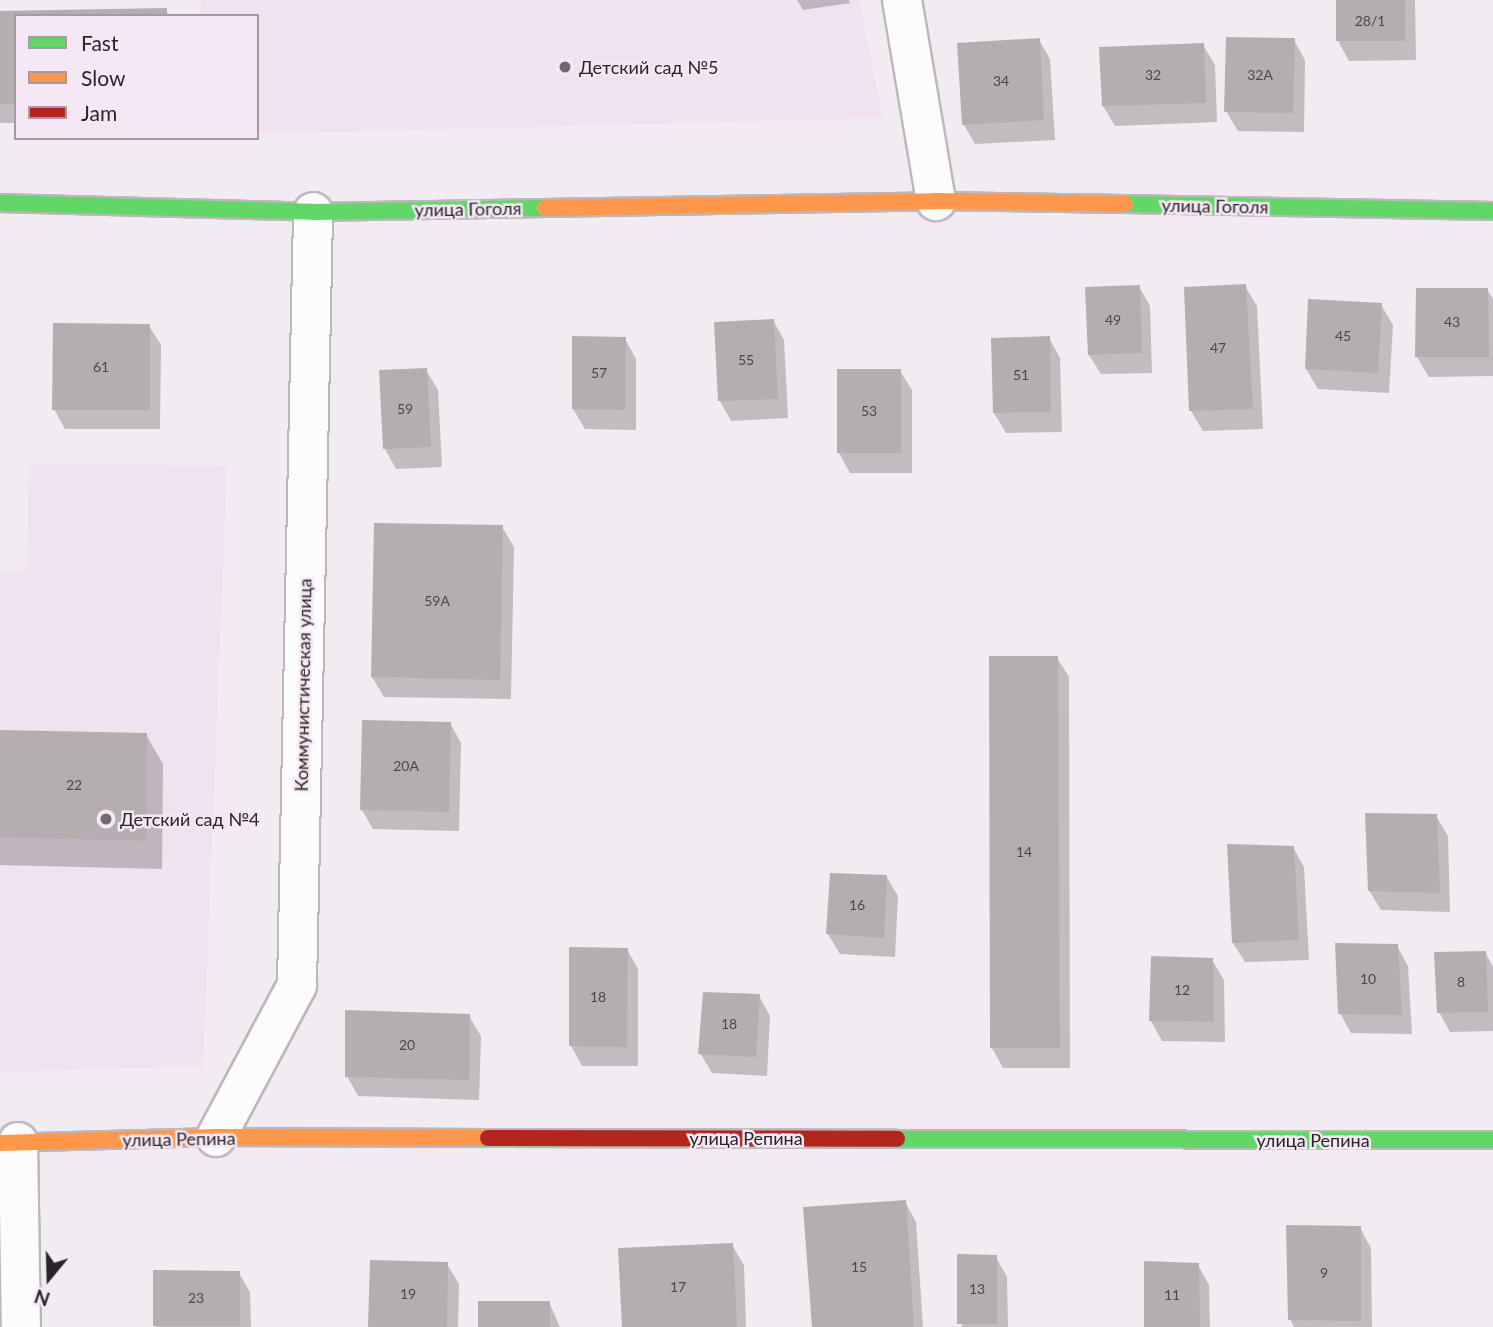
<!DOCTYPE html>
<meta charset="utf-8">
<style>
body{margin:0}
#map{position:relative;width:1493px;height:1327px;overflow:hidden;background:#f2ebf1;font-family:Lato,sans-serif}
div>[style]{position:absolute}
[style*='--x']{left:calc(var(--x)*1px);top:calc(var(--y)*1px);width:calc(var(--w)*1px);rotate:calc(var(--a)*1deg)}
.built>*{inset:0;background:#f0e2ef}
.shadow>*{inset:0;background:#0003}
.building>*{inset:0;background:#b4aeb1}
.roads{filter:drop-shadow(2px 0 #bcb7bc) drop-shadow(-2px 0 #bcb7bc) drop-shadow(0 2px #bcb7bc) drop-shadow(0 -2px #bcb7bc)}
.street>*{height:38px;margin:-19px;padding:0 19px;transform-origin:19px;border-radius:19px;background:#fdfcfd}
.fast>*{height:16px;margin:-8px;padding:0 8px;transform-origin:8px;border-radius:8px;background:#63d668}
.slow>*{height:16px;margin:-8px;padding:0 8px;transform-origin:8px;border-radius:8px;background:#ff974d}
.jam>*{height:16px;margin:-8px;padding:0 8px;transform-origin:8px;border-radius:8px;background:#b3261e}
.dots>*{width:19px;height:19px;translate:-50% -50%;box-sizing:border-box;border:4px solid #f5e8f4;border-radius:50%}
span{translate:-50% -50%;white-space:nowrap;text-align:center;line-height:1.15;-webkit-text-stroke:5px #f5e8f4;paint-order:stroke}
.number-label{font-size:14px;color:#4c474c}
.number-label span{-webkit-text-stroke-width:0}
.poi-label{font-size:18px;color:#2a252a}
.left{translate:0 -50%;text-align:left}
.street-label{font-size:18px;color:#2a252a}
.legend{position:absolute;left:14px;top:14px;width:245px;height:126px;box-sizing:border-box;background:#f5e8f4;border:2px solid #a49aa3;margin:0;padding:9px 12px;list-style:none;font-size:21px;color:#2a252a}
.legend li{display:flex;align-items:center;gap:14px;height:35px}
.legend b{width:35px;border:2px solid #a49aa3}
.north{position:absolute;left:14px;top:1243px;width:70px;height:70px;-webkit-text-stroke:5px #f5e8f4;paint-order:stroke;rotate:199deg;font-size:19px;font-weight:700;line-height:28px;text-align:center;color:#2a252a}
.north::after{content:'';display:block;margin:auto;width:24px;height:32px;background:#2a252a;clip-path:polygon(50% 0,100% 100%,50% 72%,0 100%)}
</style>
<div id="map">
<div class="built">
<i style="clip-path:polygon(201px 0,859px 0,883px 118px,257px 134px,257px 16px,201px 16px)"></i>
<i style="clip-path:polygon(29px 463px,227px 466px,203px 1066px,0 1072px,0 571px,27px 571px)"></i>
</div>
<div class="shadow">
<i style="clip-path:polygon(797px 0,849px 0,850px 3px,803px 10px)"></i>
<i style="clip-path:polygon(1337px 0,1415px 0,1416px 60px,1349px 61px,1338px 41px)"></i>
<i style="clip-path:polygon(166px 10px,169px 16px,16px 16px,16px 123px,0 123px,0 12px)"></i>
<i style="clip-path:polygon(1039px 40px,1050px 59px,1055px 140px,975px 144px,964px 125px)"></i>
<i style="clip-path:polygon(1294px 40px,1305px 60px,1304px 132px,1238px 131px,1226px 111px)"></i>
<i style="clip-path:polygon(1203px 45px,1215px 65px,1217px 122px,1115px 126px,1103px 106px)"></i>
<i style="clip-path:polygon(1245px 286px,1257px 306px,1263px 429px,1203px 431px,1191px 411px,1186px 289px)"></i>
<i style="clip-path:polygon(1139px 287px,1150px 306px,1152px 373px,1101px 374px,1089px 355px)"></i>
<i style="clip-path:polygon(1417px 290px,1487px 290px,1493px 299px,1493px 376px,1429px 377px,1417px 357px)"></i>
<i style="clip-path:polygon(1381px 305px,1393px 325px,1389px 393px,1318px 389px,1306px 369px)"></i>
<i style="clip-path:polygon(773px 320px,784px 340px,788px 418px,731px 421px,720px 401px,716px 324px)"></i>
<i style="clip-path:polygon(149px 326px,161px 345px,160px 429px,65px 429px,54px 409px)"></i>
<i style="clip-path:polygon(1049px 338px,1060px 358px,1062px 432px,1006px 433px,994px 413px)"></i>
<i style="clip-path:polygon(625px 339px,636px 359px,636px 430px,585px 429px,573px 409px)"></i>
<i style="clip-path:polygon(426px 370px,438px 390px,442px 467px,396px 469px,385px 449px)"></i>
<i style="clip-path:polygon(900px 371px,912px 390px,912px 473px,850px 473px,839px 453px)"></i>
<i style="clip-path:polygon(502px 527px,514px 547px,511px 699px,384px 697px,372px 677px)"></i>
<i style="clip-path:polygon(1057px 658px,1069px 677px,1070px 1068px,1003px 1068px,992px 1048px)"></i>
<i style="clip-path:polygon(450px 723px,461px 743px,459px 831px,373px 829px,362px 810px)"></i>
<i style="clip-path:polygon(0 731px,146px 735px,163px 764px,162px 869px,0 865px)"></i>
<i style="clip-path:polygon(1436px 816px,1448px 836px,1450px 912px,1381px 910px,1369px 890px)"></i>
<i style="clip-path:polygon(1293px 847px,1304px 867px,1309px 960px,1245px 962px,1233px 943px)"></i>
<i style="clip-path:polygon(886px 876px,898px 896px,895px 957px,840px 954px,828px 934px)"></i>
<i style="clip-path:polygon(1397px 946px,1408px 966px,1412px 1034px,1351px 1033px,1340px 1013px)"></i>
<i style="clip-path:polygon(627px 949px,638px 969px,638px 1066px,582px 1066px,571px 1046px)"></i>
<i style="clip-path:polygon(1485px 952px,1493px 967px,1493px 1031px,1450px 1032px,1439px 1012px)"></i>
<i style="clip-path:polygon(1212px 960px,1224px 980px,1225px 1042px,1162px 1041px,1151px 1021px)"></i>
<i style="clip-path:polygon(759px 996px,770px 1016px,767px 1076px,712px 1073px,700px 1053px)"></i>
<i style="clip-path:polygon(469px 1016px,481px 1036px,479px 1100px,358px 1096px,347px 1076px)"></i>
<i style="clip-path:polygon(905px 1202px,916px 1222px,923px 1327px,813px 1327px)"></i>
<i style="clip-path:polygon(1360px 1228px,1371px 1248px,1372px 1327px,1294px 1327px,1290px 1319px)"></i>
<i style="clip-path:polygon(732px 1245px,744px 1265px,746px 1327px,623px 1327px)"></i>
<i style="clip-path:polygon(996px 1257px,1007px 1277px,1008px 1327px,961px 1327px)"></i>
<i style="clip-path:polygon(447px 1264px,459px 1284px,458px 1327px,370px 1327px)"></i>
<i style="clip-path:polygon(1198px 1265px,1209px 1285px,1210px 1327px,1146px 1327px)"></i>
<i style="clip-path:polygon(239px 1273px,250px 1292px,251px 1327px,155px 1327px)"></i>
<i style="clip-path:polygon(549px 1302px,560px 1327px,480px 1327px)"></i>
</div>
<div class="building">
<i style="clip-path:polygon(1336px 0,1405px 0,1405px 41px,1336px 41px)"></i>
<i style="clip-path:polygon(167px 8px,167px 16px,16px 16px,16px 104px,0 104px,0 11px)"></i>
<i style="clip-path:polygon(1226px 37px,1295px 38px,1293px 113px,1224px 112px)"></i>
<i style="clip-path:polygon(1040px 38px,1044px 120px,962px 125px,957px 43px)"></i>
<i style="clip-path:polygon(1204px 43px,1206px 103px,1102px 106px,1099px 47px)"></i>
<i style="clip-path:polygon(1246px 284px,1253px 409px,1189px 411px,1184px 287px)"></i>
<i style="clip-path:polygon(1140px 285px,1142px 353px,1088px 355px,1085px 287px)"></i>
<i style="clip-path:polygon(1416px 288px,1488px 288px,1489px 357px,1415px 357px)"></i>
<i style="clip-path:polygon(1308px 299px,1382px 303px,1378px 373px,1305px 369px)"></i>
<i style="clip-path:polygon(774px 319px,778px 399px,718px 401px,714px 322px)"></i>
<i style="clip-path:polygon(53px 323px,150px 324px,150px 410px,52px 410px)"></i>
<i style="clip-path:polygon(572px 336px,626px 337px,625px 410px,572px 409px)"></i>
<i style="clip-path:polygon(1050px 336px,1051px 412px,993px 413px,991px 338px)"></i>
<i style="clip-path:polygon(427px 368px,431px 447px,383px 449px,379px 370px)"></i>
<i style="clip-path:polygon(837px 369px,901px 369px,901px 453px,837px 453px)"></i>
<i style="clip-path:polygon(374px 523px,503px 525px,500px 680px,371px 677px)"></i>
<i style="clip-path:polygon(989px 656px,1058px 656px,1060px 1048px,990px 1048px)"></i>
<i style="clip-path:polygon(362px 720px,451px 722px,449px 812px,360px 810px)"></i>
<i style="clip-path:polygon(0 730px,147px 733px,147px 841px,0 837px)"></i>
<i style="clip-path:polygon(1365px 813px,1437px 814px,1440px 893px,1368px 891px)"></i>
<i style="clip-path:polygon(1227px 844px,1294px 846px,1299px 940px,1232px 943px)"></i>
<i style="clip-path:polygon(830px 873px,887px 875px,884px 938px,826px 934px)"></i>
<i style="clip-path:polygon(1335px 943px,1398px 944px,1402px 1015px,1338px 1014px)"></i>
<i style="clip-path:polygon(569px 947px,628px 948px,627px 1047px,569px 1046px)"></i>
<i style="clip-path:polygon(1486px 951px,1488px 1012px,1437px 1013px,1434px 952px)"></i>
<i style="clip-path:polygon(1151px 956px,1213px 958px,1214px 1022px,1149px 1021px)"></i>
<i style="clip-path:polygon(703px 992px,760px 994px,756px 1057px,698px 1054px)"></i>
<i style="clip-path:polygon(345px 1010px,470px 1014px,469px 1080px,345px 1077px)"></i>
<i style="clip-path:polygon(906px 1200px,914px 1327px,812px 1327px,803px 1207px)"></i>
<i style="clip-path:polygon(1286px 1225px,1361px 1226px,1361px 1321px,1288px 1320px)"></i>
<i style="clip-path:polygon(733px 1243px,737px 1327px,622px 1327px,618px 1248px)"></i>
<i style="clip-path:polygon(957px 1254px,997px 1255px,997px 1324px,957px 1324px)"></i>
<i style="clip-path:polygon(370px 1260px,448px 1262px,447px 1327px,368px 1327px)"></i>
<i style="clip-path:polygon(1144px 1261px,1199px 1263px,1200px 1327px,1144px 1327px)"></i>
<i style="clip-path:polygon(153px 1270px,240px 1271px,240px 1326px,153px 1326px)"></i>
<i style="clip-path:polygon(478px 1301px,550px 1301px,550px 1327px,478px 1327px)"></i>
</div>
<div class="roads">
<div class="street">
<i style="--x:902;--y:0;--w:204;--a:80.4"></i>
<i style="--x:216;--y:1137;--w:172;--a:-61.9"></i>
<i style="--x:297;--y:985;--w:773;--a:-88.81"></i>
<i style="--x:18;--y:1142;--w:185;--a:89.1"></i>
</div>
<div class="fast">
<i style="--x:0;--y:203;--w:313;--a:1.6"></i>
<i style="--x:313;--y:212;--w:232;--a:-1"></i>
<i style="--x:1125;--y:204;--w:368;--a:1.1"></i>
<i style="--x:897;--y:1139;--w:596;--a:0.1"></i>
</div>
<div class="slow">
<i style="--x:545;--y:208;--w:391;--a:-1"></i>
<i style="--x:936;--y:201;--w:189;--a:0.9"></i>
<i style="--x:0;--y:1143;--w:216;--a:-1.6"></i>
<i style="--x:216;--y:1137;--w:272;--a:0.2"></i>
</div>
<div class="jam">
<i style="--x:488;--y:1138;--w:409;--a:0.1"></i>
</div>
</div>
<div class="dots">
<i style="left:565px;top:67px;background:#706a70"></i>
<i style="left:106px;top:819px;background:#706a70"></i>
</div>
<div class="number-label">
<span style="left:1370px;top:21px">28/1</span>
<span style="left:1153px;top:75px">32</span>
<span style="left:1260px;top:75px">32А</span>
<span style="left:1001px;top:81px">34</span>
<span style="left:1113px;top:320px">49</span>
<span style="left:1452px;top:322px">43</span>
<span style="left:1343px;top:336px">45</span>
<span style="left:1218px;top:348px">47</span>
<span style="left:746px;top:360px">55</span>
<span style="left:101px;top:367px">61</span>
<span style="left:599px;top:373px">57</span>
<span style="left:1021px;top:375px">51</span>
<span style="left:405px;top:409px">59</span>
<span style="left:869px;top:411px">53</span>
<span style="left:437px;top:601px">59А</span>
<span style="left:406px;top:766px">20А</span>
<span style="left:74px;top:785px">22</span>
<span style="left:1024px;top:852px">14</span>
<span style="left:857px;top:905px">16</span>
<span style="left:1368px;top:979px">10</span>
<span style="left:1461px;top:982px">8</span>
<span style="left:1182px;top:990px">12</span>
<span style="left:598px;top:997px">18</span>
<span style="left:729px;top:1024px">18</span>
<span style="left:407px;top:1045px">20</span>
<span style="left:859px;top:1267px">15</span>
<span style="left:1324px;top:1273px">9</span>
<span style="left:678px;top:1287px">17</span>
<span style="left:977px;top:1289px">13</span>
<span style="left:408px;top:1294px">19</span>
<span style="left:1172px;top:1295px">11</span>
<span style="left:196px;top:1298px">23</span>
</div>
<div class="poi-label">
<span class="left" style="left:579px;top:67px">Детский сад №5</span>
<span class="left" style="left:120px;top:819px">Детский сад №4</span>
</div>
<div class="street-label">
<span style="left:1215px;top:206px;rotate:1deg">улица Гоголя</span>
<span style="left:468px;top:209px;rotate:-1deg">улица Гоголя</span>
<span style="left:303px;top:685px;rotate:-89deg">Коммунистическая улица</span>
<span style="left:746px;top:1138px">улица Репина</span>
<span style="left:179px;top:1139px;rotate:-1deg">улица Репина</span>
<span style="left:1313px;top:1140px">улица Репина</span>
</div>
<ul class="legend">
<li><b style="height:9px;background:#63d668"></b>Fast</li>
<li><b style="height:9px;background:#ff974d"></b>Slow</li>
<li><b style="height:9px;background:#b3261e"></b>Jam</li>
</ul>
<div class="north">N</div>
</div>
